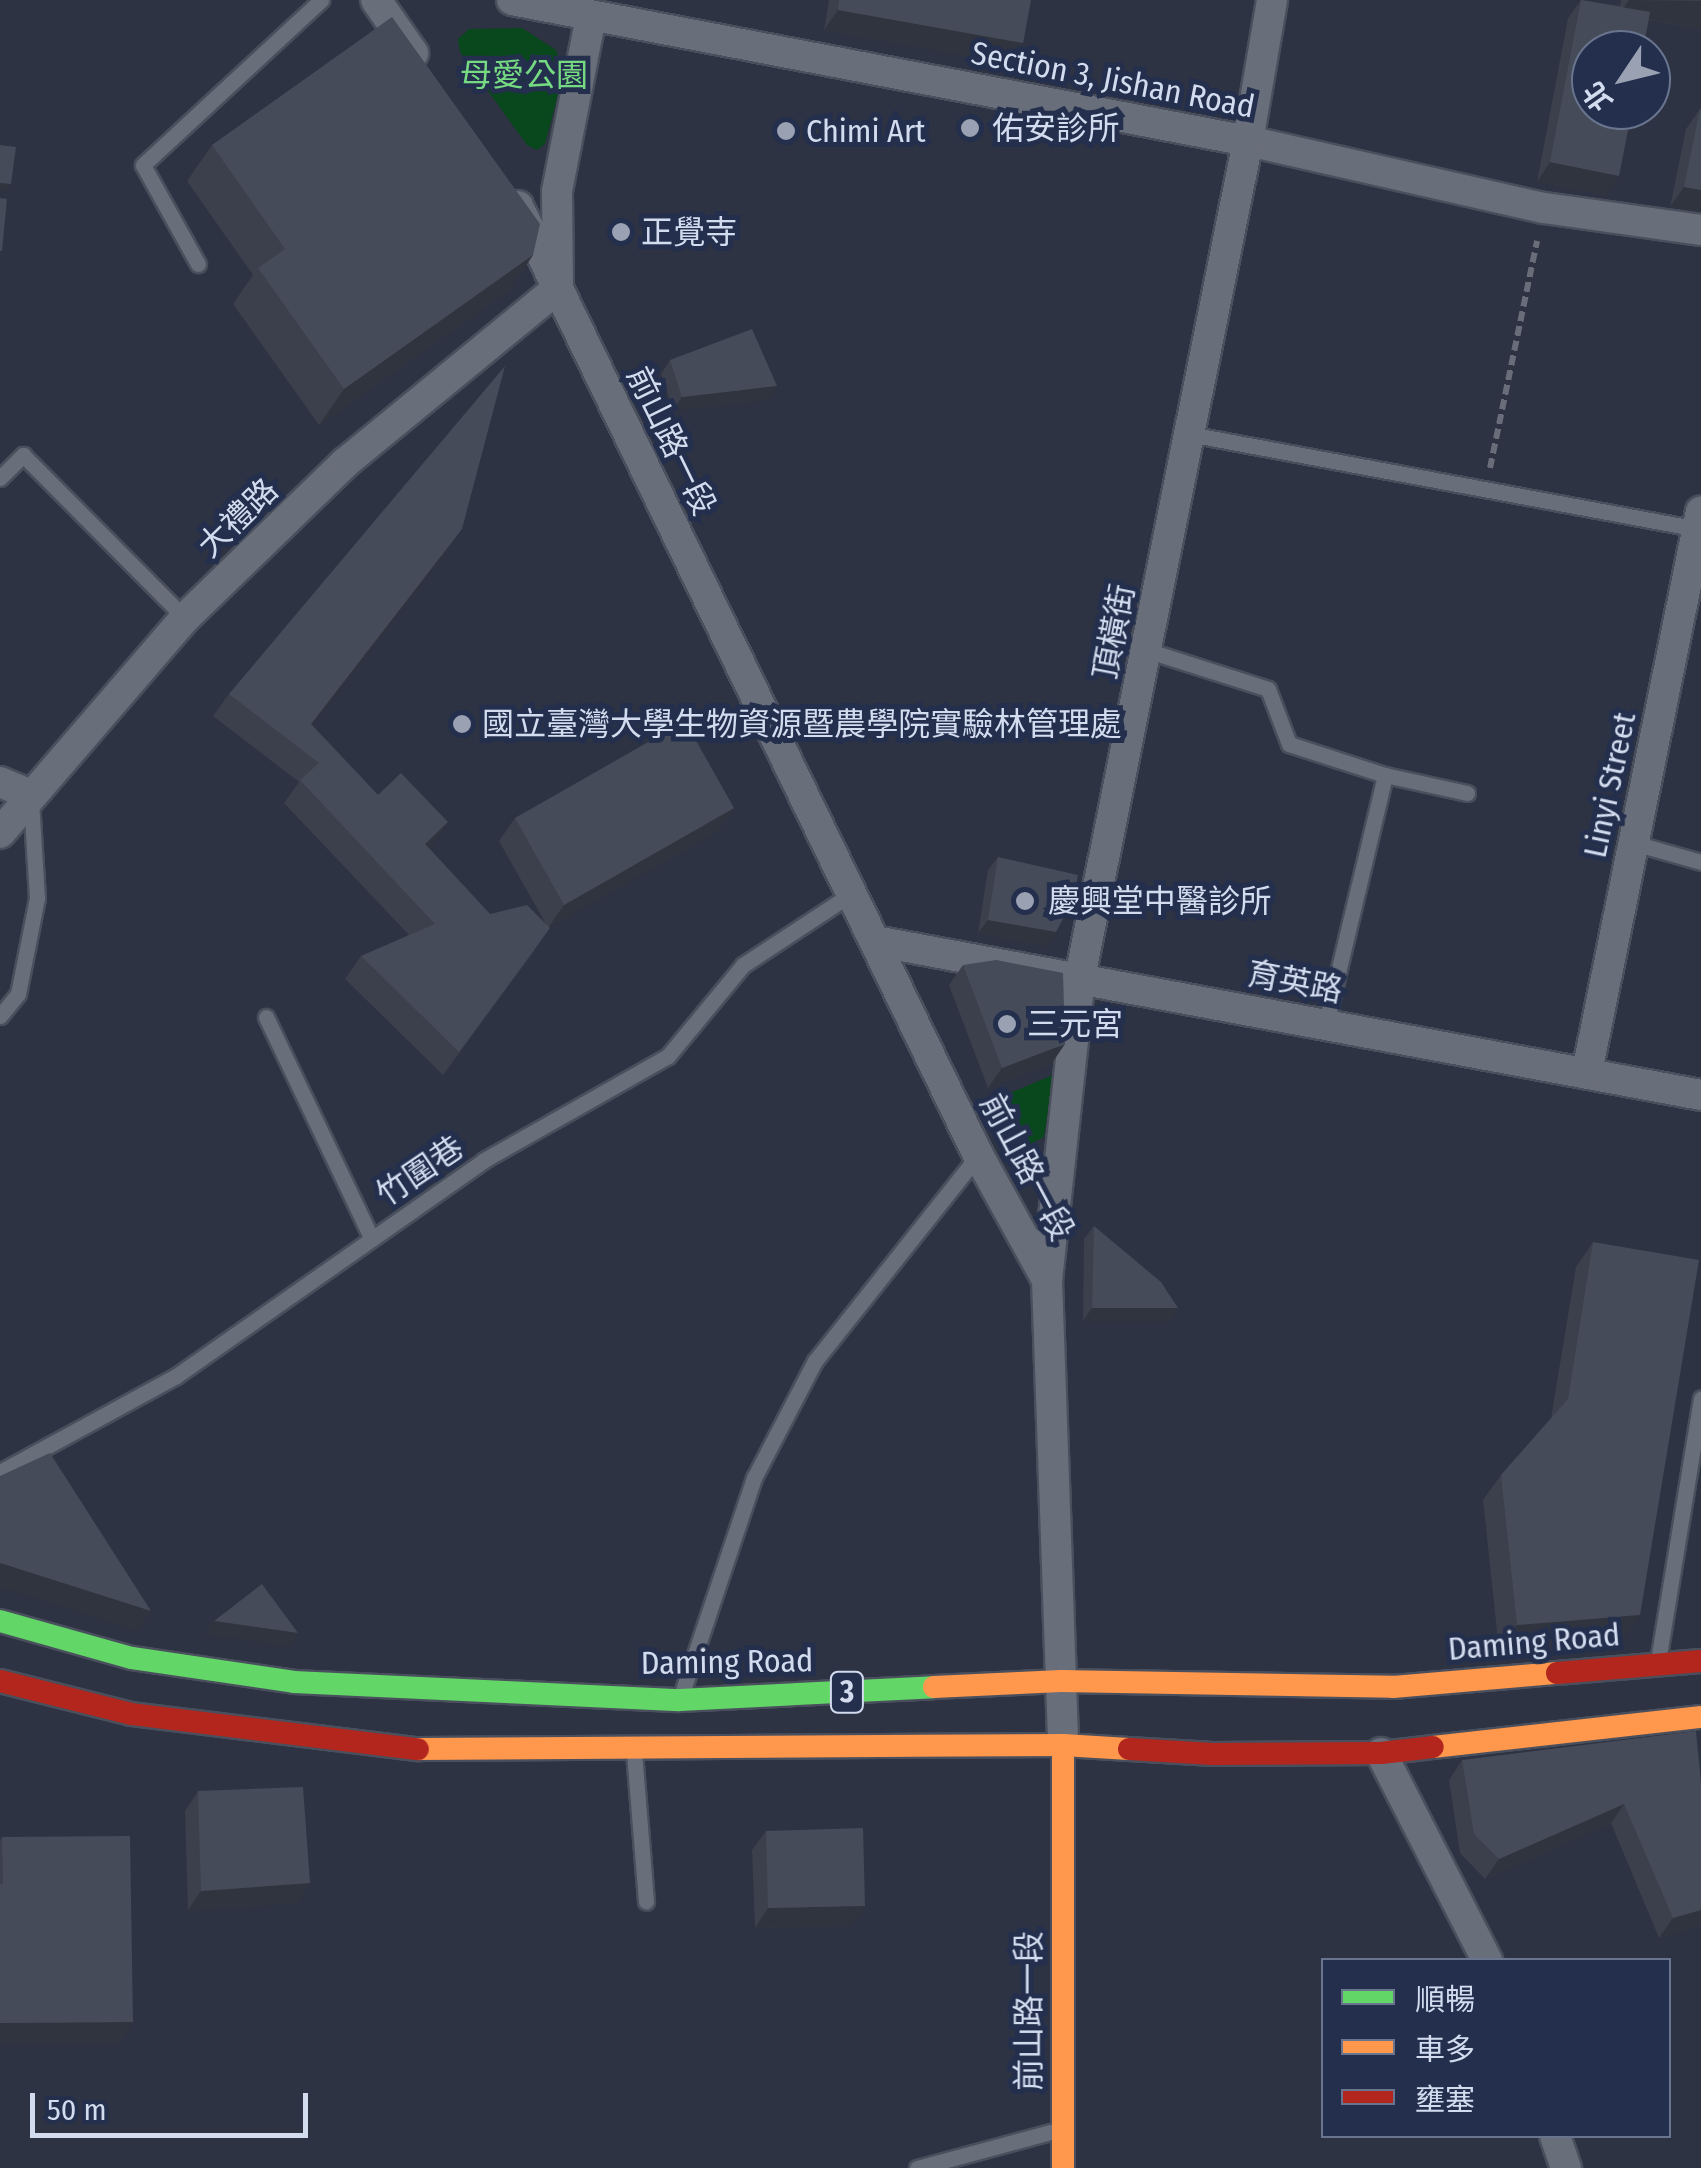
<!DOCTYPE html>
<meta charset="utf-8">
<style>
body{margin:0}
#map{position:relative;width:1701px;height:2168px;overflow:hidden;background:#2d3343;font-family:"Fira Sans Condensed","Noto Sans TC",sans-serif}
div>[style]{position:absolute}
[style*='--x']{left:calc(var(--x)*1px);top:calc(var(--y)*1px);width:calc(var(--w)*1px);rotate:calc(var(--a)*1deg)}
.green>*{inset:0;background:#09471c}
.path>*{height:6px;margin-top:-3px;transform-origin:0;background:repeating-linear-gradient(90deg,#686d79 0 10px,transparent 0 15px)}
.roads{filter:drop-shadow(2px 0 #494f5c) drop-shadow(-2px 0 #494f5c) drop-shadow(0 2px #494f5c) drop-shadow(0 -2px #494f5c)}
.lane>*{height:15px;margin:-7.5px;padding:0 7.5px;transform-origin:7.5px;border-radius:7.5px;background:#686e7a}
.street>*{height:30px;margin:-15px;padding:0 15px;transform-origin:15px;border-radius:15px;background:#686e7a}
.fast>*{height:22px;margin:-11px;padding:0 11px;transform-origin:11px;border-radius:11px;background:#63d668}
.slow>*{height:22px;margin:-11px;padding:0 11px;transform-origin:11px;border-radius:11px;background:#ff974d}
.jam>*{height:22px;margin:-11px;padding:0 11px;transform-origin:11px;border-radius:11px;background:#b3261e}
.wall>*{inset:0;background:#3b404c}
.shaded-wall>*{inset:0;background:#30343e}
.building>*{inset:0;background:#454b58}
.dots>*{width:28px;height:28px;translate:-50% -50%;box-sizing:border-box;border:5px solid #232f4d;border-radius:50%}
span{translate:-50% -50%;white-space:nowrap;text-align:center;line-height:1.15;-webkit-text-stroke:10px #232f4d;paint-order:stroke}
.shield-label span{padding:2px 8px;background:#232f4d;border:2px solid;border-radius:8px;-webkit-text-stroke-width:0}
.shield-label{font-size:30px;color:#d3dcef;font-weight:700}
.park-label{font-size:32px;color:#76da82}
.street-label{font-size:32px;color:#d3dcef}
.poi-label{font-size:32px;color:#d3dcef}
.left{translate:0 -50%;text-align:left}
.legend{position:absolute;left:1321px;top:1958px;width:350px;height:180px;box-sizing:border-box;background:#232f4d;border:2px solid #69748e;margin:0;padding:12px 18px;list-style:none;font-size:30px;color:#d3dcef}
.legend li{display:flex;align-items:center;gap:20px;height:50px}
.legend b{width:50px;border:2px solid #69748e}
.north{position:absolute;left:1571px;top:30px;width:100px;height:100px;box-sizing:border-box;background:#232f4d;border:2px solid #69748e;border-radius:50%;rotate:235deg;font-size:28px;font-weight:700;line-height:40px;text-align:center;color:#d3dcef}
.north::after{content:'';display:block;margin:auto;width:35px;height:45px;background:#99a1b3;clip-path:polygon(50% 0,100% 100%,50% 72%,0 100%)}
.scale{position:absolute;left:30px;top:2093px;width:278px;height:45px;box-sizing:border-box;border:5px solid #d3dcef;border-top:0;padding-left:12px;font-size:30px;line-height:35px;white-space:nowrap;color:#d3dcef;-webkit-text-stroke:8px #232f4d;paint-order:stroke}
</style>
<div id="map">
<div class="green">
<i style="clip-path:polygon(522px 28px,556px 50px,564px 72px,545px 144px,537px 150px,527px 145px,460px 52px,458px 39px,469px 29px)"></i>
<i style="clip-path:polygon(1053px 1075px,1044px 1137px,1022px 1148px,1014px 1142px,993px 1100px)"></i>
</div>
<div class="path">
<i style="--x:1490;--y:468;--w:232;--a:-78.3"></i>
</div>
<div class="roads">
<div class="lane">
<i style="--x:198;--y:264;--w:113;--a:-119.1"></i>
<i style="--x:143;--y:165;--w:243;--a:-42.8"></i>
<i style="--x:1189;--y:434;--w:518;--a:10.57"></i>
<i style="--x:0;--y:478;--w:33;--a:-45"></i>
<i style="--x:23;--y:455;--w:230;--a:45.2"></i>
<i style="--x:1146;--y:650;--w:128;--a:17.7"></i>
<i style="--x:1268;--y:689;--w:59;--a:69.1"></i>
<i style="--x:1289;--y:744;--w:101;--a:17.9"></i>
<i style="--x:1385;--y:775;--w:84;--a:12.4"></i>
<i style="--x:1634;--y:843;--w:70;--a:15.8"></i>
<i style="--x:0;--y:1016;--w:28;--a:-51"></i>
<i style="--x:18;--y:994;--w:98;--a:-78.8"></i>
<i style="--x:37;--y:898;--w:99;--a:-93.5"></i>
<i style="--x:266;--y:1017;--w:244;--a:64.5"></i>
<i style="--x:1326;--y:1023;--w:255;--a:-76.6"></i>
<i style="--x:0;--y:1472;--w:200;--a:-28.6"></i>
<i style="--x:176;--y:1376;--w:376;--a:-35"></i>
<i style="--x:484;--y:1160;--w:211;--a:-29.5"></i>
<i style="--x:668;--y:1056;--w:118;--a:-50.5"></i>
<i style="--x:743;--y:965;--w:129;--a:-33.3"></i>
<i style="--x:1658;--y:1661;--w:266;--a:-80.7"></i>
<i style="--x:682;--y:1693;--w:227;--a:-71.5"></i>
<i style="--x:754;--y:1478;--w:132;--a:-62.5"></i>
<i style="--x:815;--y:1361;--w:263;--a:-51.6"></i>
<i style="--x:634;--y:1752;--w:150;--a:85.4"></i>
<i style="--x:917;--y:2168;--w:146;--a:-15.1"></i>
</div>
<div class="street">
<i style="--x:376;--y:0;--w:65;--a:55.1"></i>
<i style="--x:512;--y:0;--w:749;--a:10.85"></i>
<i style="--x:1248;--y:141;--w:303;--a:12.8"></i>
<i style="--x:1544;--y:208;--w:159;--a:8"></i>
<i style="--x:518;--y:206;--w:1055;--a:64.14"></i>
<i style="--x:978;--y:1155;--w:143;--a:61.1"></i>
<i style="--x:1047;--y:1280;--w:465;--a:88"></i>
<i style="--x:0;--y:782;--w:33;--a:23"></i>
<i style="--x:0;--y:833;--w:284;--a:-49.3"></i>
<i style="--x:185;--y:618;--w:223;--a:-44.1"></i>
<i style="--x:345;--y:463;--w:276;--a:-39.4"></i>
<i style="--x:558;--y:288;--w:97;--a:-90.6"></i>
<i style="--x:557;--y:191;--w:178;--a:-79"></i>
<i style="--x:875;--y:941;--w:840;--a:10.56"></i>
<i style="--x:1587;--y:1072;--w:572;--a:-78.51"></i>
<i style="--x:1047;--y:1280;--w:305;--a:-83.8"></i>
<i style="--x:1080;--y:977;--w:853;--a:-78.64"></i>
<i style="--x:1248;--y:141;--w:143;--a:-80.3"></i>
<i style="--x:1381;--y:1753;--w:233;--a:62.9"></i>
<i style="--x:1555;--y:2136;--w:34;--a:71"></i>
</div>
<div class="fast">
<i style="--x:0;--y:1621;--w:137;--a:15.7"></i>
<i style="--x:132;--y:1658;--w:164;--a:8.4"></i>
<i style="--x:294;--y:1682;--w:386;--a:2.7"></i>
<i style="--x:680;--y:1700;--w:254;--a:-2.9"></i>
</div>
<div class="slow">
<i style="--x:934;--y:1687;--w:127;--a:-2.7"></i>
<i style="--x:1061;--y:1681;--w:332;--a:1"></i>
<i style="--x:1393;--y:1687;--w:165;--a:-4.9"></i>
<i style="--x:1063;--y:1745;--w:423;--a:90"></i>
<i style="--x:1433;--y:1747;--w:270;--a:-6.4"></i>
<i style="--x:418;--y:1749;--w:645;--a:-0.36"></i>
<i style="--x:1063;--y:1745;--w:66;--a:3.5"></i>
</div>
<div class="jam">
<i style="--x:1557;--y:1673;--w:144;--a:-4.8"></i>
<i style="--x:0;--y:1681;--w:135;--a:14.1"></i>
<i style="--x:131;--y:1714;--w:289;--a:7"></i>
<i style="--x:1129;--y:1749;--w:84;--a:3.4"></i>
<i style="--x:1213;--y:1754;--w:168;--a:-0.3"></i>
<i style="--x:1381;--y:1753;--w:52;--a:-6.6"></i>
</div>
</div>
<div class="wall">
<i style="clip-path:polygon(829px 0,1031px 0,1023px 43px,1009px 63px,824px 30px)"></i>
<i style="clip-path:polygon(1581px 0,1620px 6px,1621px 0,1701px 0,1701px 29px,1649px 20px,1605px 195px,1537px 182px,1568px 18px)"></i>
<i style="clip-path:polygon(1700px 109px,1701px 211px,1670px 207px,1686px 129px)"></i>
<i style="clip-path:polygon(212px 145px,533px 255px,508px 291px,319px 425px,233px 304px,253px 275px,187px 181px)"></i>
<i style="clip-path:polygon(670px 360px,768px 400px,673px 410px,661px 374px)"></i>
<i style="clip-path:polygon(462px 529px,312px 725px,378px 795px,448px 822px,429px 848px,490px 914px,547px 926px,499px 841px,515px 818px,734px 808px,718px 831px,549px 927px,534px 951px,443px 1075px,345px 979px,361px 956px,409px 935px,284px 803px,299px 782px,213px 716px,229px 694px)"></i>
<i style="clip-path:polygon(998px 857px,1047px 946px,978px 933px,988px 870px)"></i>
<i style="clip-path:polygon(963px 965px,1052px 1063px,988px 1088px,949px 985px)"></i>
<i style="clip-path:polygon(1094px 1226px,1178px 1308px,1169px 1321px,1083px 1321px,1084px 1239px)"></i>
<i style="clip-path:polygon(1593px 1242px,1622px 1640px,1499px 1650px,1483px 1500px,1501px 1475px,1551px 1418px,1576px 1267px)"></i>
<i style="clip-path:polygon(1462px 1760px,1701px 1783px,1701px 1924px,1699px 1926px,1659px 1938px,1611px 1823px,1485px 1879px,1460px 1853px,1449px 1780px)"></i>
<i style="clip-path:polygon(198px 1791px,310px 1883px,296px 1903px,188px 1910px,185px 1811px)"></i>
<i style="clip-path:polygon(766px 1831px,851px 1926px,755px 1928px,752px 1850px)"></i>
<i style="clip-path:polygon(2px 1837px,133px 2022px,118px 2044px,0 2044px,0 1840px)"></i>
</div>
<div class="shaded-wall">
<i style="clip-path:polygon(1629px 0,1701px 1px,1701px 29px,1619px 14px)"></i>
<i style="clip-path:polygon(838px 10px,1023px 43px,1009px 63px,824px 30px)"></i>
<i style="clip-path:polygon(1550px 162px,1619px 176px,1605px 195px,1537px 182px)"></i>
<i style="clip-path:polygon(0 183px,11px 184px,7px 191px,0 190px)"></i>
<i style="clip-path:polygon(1684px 187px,1701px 190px,1701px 211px,1670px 207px)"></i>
<i style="clip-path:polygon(533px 255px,508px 291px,319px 425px,344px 389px)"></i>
<i style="clip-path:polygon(777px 386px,768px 400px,673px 410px,682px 397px)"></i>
<i style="clip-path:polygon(462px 529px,447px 551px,296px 747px,311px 724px)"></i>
<i style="clip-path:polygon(734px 808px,718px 831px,548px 928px,564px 905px)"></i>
<i style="clip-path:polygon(448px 822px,432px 845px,409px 867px,425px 844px)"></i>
<i style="clip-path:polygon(988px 920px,1056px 932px,1047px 946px,978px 933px)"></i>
<i style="clip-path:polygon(1065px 1044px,1052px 1063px,988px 1088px,1002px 1068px)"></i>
<i style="clip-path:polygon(1092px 1308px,1178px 1308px,1169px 1321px,1083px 1321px)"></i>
<i style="clip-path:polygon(0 1563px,151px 1611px,137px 1630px,0 1587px)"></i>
<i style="clip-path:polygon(1640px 1615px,1622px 1640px,1499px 1650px,1517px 1625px)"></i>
<i style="clip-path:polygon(214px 1621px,298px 1633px,289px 1646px,205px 1634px)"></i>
<i style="clip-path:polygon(1624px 1804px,1611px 1823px,1485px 1879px,1499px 1859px)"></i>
<i style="clip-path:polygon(310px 1883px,296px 1903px,188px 1910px,201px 1891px)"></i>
<i style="clip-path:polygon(865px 1906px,851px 1926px,755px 1928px,768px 1908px)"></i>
<i style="clip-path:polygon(1701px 1910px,1701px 1924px,1699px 1926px,1659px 1938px,1673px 1918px)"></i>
<i style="clip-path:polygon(133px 2022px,118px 2044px,0 2044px,0 2023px)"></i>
</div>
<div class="building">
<i style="clip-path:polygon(839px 0,1031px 0,1023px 43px,838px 10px)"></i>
<i style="clip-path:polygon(1581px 0,1650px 12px,1643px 50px,1591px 50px,1591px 110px,1632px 110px,1619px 176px,1550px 162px)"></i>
<i style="clip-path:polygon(392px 17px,540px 224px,533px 255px,344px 389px,258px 268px,285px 249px,212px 145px)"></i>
<i style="clip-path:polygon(1700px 109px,1701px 109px,1701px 190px,1684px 187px)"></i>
<i style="clip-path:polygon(0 145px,16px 147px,11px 184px,0 183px)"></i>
<i style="clip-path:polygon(0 198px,7px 199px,2px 251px,0 251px)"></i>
<i style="clip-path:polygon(752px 329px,777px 386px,682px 397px,670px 360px)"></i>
<i style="clip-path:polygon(505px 366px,462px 529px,311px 724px,378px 795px,401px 773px,448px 822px,425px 844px,490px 914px,527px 905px,550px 928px,459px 1052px,361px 956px,435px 924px,300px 780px,319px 763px,229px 694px)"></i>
<i style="clip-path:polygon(685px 721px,734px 808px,564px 905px,515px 818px)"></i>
<i style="clip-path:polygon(998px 857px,1078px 875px,1073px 900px,1056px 932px,988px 920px)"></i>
<i style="clip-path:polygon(996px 960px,1063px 973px,1065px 1044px,1002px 1068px,963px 965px)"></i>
<i style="clip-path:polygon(1094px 1226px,1161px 1282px,1178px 1308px,1092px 1308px)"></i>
<i style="clip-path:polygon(1593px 1242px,1699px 1260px,1640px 1615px,1517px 1625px,1501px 1475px,1568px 1399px)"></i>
<i style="clip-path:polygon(50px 1453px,151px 1611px,0 1563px,0 1476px)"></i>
<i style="clip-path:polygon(262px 1584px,298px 1633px,214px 1621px)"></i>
<i style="clip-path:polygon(1696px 1731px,1701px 1783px,1701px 1910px,1673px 1918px,1624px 1804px,1499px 1859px,1474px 1834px,1462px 1760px)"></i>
<i style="clip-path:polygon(303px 1787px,310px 1883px,201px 1891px,198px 1791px)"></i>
<i style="clip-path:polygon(863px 1828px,865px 1906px,768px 1908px,766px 1831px)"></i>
<i style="clip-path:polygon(130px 1836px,133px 2022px,0 2023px,0 1884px,3px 1884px,2px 1837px)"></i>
</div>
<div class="dots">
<i style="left:970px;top:128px;background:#99a1b3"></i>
<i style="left:786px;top:131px;background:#99a1b3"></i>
<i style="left:621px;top:232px;background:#99a1b3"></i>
<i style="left:462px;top:724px;background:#99a1b3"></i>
<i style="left:1025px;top:901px;background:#99a1b3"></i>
<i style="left:1007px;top:1024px;background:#99a1b3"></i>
</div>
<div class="shield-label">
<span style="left:847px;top:1692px">3</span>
</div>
<div class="park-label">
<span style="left:524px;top:75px">母愛公園</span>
</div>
<div class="street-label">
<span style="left:1113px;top:80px;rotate:11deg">Section 3, Jishan Road</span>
<span style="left:671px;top:441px;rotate:64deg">前山路一段</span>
<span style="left:238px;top:518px;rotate:-44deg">大禮路</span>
<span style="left:1114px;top:632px;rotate:-79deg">頂橫街</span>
<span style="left:1610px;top:785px;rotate:-78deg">Linyi Street</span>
<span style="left:1295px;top:982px;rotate:11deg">育英路</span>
<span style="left:1027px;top:1167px;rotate:62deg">前山路一段</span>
<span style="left:420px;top:1171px;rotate:-34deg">竹圍巷</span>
<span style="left:1534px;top:1642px;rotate:-5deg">Daming Road</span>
<span style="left:727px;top:1662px;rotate:-1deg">Daming Road</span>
<span style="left:1029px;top:2011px;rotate:-90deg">前山路一段</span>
</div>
<div class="poi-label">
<span class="left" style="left:992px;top:128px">佑安診所</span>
<span class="left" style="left:806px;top:131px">Chimi Art</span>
<span class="left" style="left:641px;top:232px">正覺寺</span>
<span class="left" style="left:482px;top:724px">國立臺灣大學生物資源暨農學院實驗林管理處</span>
<span class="left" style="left:1048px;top:901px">慶興堂中醫診所</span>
<span class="left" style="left:1027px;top:1024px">三元宮</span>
</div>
<ul class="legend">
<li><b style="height:12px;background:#63d668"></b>順暢</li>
<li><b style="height:12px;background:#ff974d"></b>車多</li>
<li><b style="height:12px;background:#b3261e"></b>壅塞</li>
</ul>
<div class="north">北</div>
<div class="scale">50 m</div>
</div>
